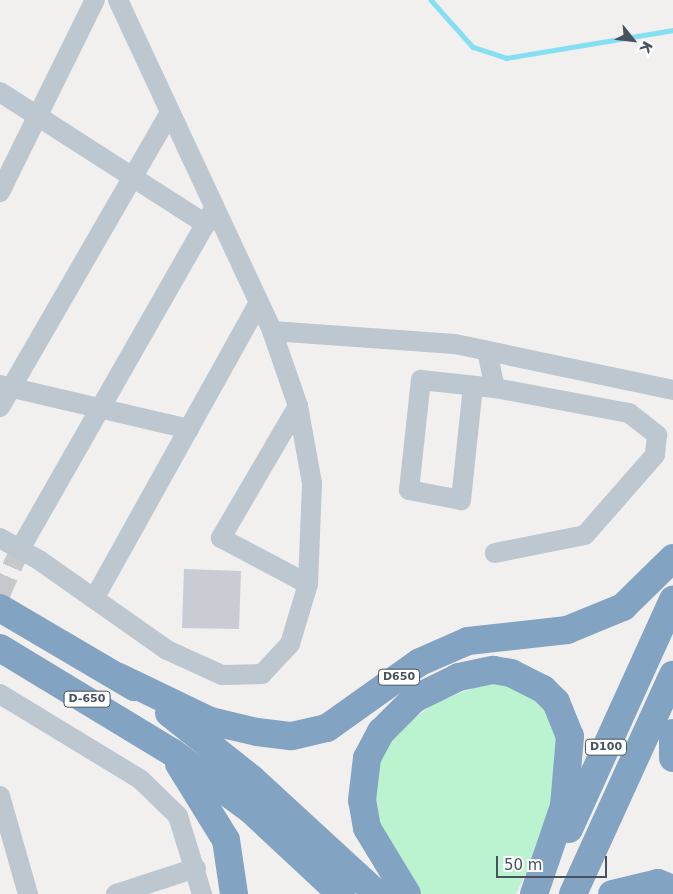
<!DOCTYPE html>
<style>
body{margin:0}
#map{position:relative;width:673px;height:894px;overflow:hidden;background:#f2efef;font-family:"DejaVu Sans",sans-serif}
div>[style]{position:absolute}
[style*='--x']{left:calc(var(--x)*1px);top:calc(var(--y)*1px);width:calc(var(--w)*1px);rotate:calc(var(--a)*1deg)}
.green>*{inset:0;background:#bbf2cf}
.stream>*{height:4.5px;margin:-2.25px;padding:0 2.25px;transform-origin:2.25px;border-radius:2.25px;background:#84dff3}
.building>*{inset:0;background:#c9ccd2}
.minor-tunnel>*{height:20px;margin-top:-10px;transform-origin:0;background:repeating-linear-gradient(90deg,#c7c8cb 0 20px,transparent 0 30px)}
.minor>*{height:20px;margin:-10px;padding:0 10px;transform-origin:10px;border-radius:10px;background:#bcc7cf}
.highway>*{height:28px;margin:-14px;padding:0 14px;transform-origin:14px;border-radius:14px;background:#83a3c2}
span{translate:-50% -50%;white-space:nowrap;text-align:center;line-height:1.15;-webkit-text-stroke:4px #fff;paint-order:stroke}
.shield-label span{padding:1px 4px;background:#fff;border:1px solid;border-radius:4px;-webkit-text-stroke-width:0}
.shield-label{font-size:11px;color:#46535e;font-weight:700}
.north{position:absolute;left:608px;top:15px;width:50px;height:50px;-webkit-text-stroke:4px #fff;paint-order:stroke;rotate:119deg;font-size:14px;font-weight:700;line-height:20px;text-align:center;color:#46535e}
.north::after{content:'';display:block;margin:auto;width:18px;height:22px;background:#46535e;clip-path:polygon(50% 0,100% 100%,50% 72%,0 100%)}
.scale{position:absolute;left:496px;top:856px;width:111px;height:22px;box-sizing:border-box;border:2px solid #46535e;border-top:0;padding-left:6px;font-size:15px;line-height:18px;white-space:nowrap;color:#46535e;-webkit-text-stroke:4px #fff;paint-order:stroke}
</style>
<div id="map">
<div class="green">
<i style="clip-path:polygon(490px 682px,532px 690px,557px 722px,559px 802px,516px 894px,418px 894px,392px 859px,371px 803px,376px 763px,394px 734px,436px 702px)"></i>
</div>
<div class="stream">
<i style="--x:431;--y:0;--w:63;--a:48.2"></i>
<i style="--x:473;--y:47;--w:35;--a:18"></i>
<i style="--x:506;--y:58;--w:169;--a:-9.5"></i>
</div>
<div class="building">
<i style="clip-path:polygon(184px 569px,241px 571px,239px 629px,182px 628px)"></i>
</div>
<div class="minor-tunnel">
<i style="--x:0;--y:595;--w:50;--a:-66.5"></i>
</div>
<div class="minor">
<i style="--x:118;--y:0;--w:365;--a:65"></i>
<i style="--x:272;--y:331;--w:183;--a:4.1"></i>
<i style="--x:455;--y:344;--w:223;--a:11.9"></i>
<i style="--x:0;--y:92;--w:245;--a:32.7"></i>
<i style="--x:0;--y:192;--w:214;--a:-63.7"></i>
<i style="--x:487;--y:351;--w:38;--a:78"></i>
<i style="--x:495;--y:388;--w:136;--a:10.6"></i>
<i style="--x:629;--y:413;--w:36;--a:38"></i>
<i style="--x:657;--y:435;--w:20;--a:96"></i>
<i style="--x:655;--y:455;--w:106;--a:131.2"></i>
<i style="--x:585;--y:535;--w:92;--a:168.7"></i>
<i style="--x:0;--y:385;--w:194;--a:13.1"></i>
<i style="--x:473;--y:386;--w:115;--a:96"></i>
<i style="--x:461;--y:500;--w:53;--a:-169.1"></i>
<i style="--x:409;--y:490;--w:111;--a:-83.8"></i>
<i style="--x:421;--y:380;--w:74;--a:6.2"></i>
<i style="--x:298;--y:406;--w:153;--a:120.3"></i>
<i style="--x:221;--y:538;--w:98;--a:27.9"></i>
<i style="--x:0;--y:407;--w:340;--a:-60"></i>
<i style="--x:0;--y:538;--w:45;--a:29.4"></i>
<i style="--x:39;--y:560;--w:156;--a:35.1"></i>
<i style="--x:167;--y:650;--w:60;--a:24.4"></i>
<i style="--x:222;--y:675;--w:40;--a:-1.4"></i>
<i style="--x:262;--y:674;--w:41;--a:-47"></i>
<i style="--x:290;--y:644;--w:63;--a:-73.3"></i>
<i style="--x:308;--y:584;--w:101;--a:-87.7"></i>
<i style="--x:312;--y:483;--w:78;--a:-100.3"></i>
<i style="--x:298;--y:406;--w:79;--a:-109.1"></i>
<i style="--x:20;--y:549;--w:390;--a:-60.3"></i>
<i style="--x:94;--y:599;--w:338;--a:-60.9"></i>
<i style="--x:0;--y:694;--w:164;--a:31.3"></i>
<i style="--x:140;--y:779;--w:53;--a:44.2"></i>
<i style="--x:178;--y:816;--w:82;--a:72.9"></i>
<i style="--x:0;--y:796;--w:102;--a:74.1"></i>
<i style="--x:116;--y:894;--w:84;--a:-18"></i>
</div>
<div class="highway">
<i style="--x:0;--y:608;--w:156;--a:30.5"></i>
<i style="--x:0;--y:648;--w:201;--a:31.2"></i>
<i style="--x:172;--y:752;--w:98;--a:36.3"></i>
<i style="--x:251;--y:810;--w:123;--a:43"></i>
<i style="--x:119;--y:677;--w:101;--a:25.8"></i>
<i style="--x:210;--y:721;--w:48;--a:13.2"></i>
<i style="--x:257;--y:732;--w:35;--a:7"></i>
<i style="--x:292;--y:736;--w:36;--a:-13"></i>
<i style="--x:327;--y:728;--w:114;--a:-35.4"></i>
<i style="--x:420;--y:662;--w:52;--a:-23.6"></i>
<i style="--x:468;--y:641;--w:100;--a:-6.3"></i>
<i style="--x:567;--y:630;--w:61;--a:-22.3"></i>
<i style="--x:623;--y:607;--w:70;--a:-44.4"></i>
<i style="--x:169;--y:713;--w:106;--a:38.5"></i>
<i style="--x:252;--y:779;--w:170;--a:42.6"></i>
<i style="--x:673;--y:733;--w:25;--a:90"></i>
<i style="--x:179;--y:764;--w:89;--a:58.3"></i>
<i style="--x:226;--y:840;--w:55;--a:81.6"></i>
<i style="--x:569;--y:829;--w:252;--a:-65.6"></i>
<i style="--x:407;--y:894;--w:77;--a:-121.2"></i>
<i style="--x:367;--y:828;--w:28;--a:-100"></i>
<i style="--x:362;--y:800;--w:42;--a:-83.2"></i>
<i style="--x:367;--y:758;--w:30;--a:-62"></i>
<i style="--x:381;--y:732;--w:47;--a:-45"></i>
<i style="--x:414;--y:699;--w:50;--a:-26.1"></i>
<i style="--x:459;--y:677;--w:35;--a:-12"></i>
<i style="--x:493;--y:670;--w:18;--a:9"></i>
<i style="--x:511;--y:673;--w:36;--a:27"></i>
<i style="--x:543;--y:689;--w:18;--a:45"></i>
<i style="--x:556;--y:702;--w:37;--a:68"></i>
<i style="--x:570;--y:736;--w:70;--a:94.9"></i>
<i style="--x:564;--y:806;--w:93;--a:108.8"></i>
<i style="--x:573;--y:894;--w:241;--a:-65.5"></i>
<i style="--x:612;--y:894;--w:47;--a:-13.4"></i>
<i style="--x:658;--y:883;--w:16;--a:22"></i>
</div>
<div class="shield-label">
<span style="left:399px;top:677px">D650</span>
<span style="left:87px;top:699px">D-650</span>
<span style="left:606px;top:747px">D100</span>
</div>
<div class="north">K</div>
<div class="scale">50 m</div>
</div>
